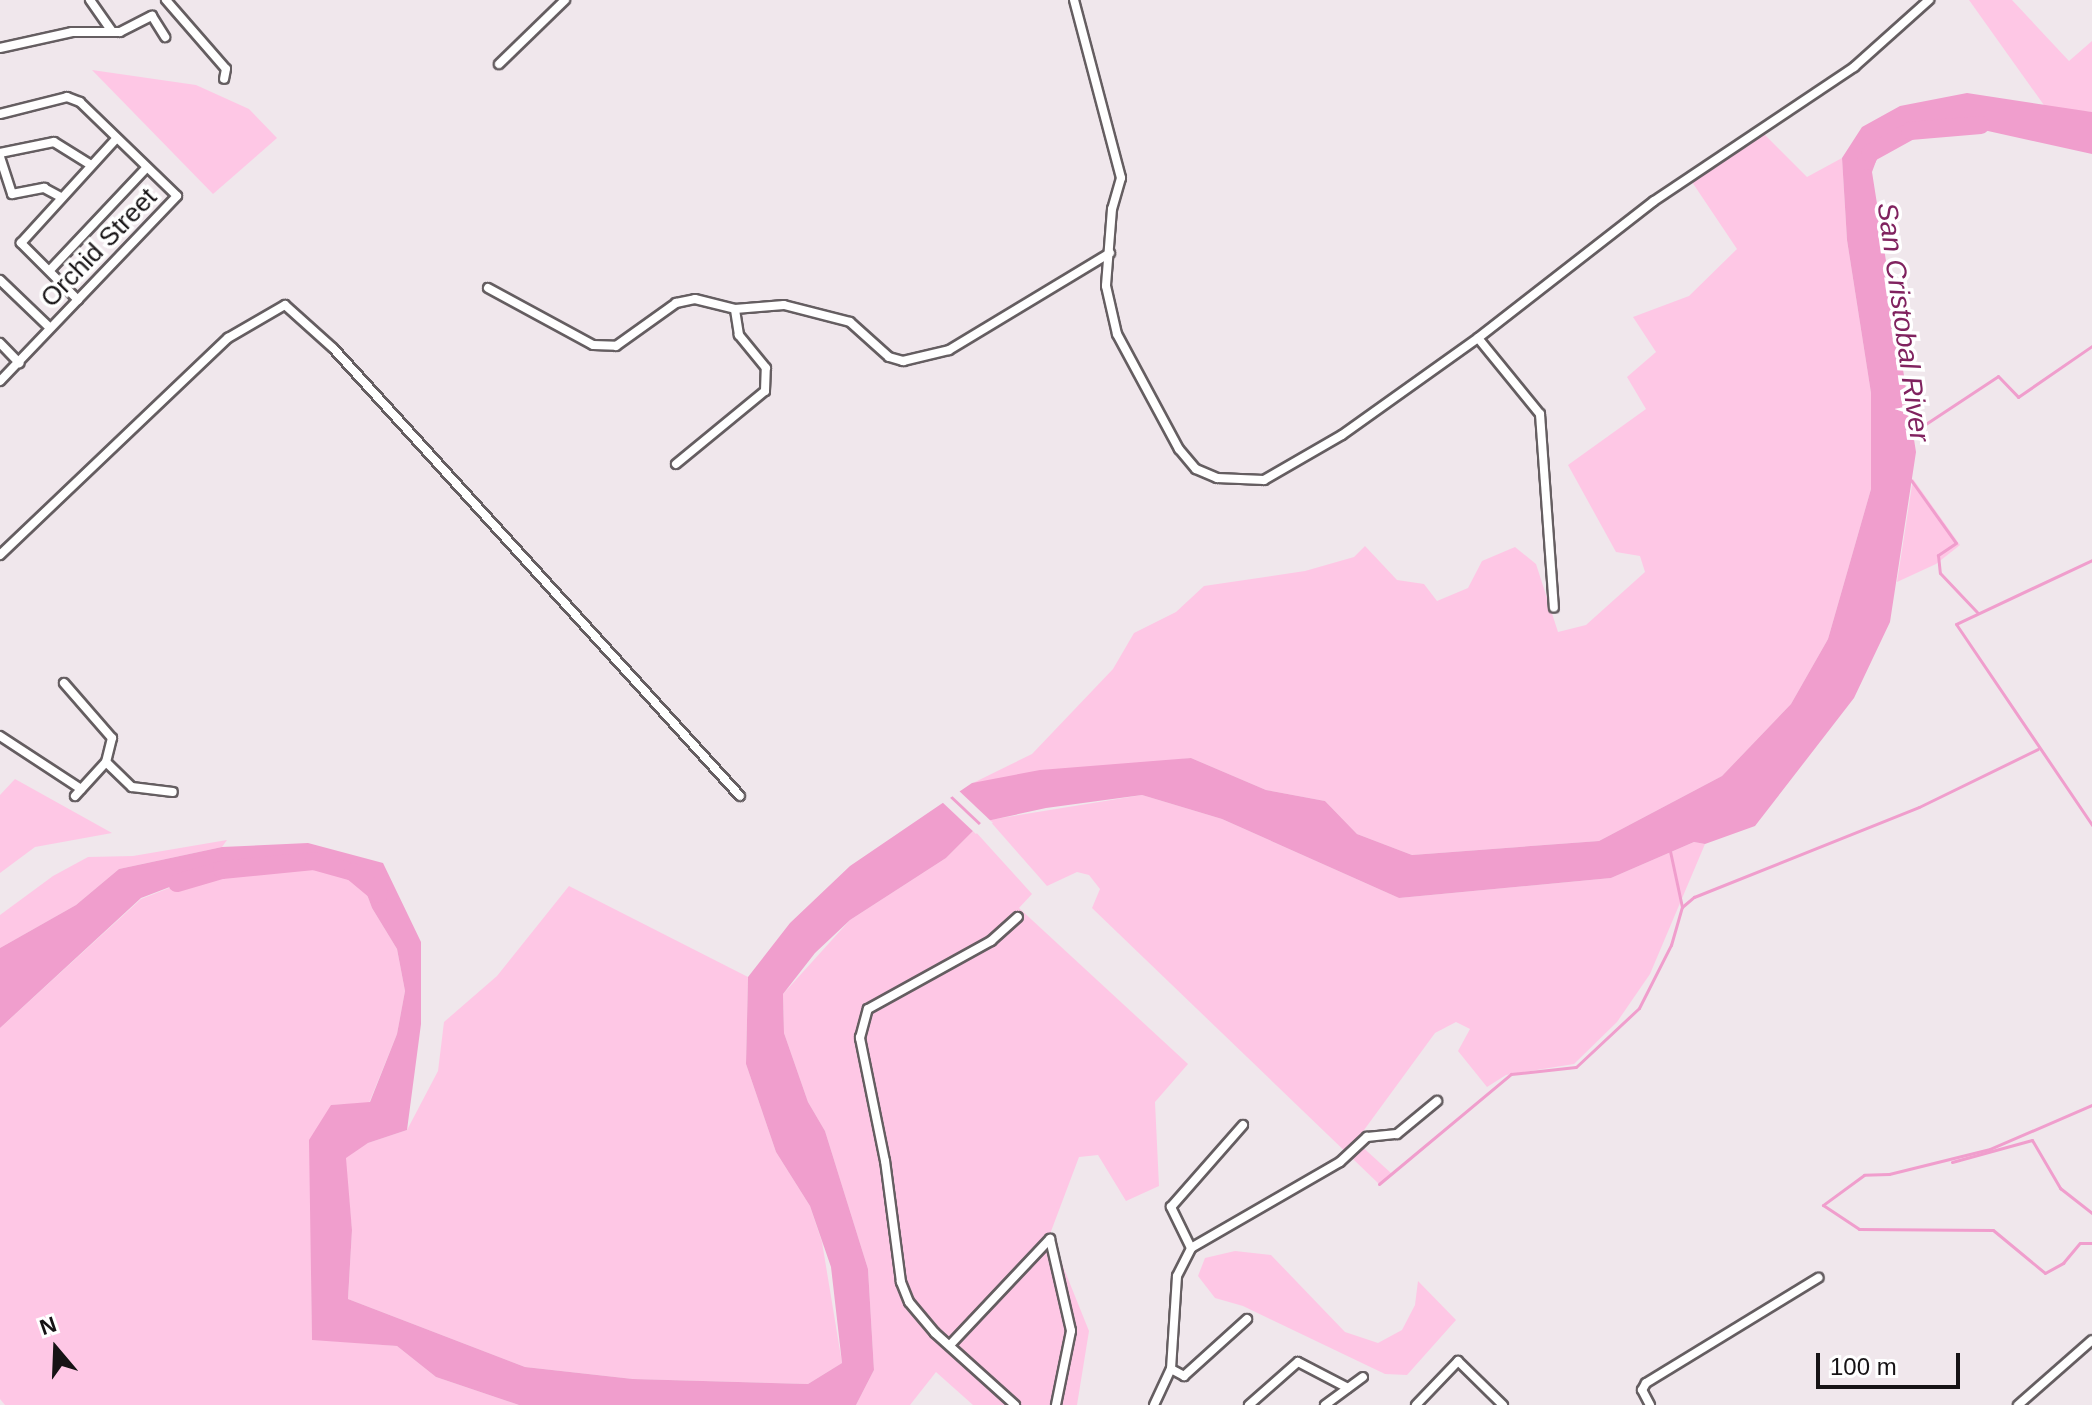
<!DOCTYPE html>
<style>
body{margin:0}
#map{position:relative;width:2092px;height:1405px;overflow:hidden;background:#f0e7ec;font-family:Arial,sans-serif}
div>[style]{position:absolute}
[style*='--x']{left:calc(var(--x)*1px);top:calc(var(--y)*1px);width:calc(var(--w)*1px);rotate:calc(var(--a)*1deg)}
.green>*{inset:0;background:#fec7e5}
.water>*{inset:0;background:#f09ecd}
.pier>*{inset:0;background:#f0e7ec}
.stream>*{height:3px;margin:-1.5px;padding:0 1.5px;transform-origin:1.5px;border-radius:1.5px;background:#f09ecd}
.river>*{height:18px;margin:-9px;padding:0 9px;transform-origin:9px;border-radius:9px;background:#f09ecd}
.roads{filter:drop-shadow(2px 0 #655e61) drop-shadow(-2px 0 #655e61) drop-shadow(0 2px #655e61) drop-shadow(0 -2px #655e61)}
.street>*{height:8px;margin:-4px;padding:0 4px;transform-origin:4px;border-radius:4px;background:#fff}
span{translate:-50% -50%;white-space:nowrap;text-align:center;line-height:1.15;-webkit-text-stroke:7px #fff;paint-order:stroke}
.street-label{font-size:26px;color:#161315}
.water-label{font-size:28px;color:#80225f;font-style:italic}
.north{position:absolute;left:16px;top:1309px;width:80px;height:80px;-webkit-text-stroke:6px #fff;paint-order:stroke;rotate:341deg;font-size:22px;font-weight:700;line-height:32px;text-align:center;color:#161315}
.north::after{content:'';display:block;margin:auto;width:28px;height:36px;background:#161315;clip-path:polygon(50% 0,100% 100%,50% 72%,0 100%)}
.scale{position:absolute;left:1816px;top:1353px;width:144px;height:36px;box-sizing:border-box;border:4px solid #161315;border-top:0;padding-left:10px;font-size:24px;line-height:28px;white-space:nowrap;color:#161315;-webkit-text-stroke:6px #fff;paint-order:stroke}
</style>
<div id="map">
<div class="green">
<i style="clip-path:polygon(1969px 0,2012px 0,2069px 61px,2092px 41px,2092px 112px,2046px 108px)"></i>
<i style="clip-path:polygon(92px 70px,196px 85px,249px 109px,277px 138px,213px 194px)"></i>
<i style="clip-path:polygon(1756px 126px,1807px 177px,1842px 158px,1847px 240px,1871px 393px,1871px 489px,1828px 639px,1791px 704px,1722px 776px,1599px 841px,1412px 855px,1357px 834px,1325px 801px,1266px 790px,1191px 758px,973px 783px,1032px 754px,1113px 669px,1134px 633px,1176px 612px,1204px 586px,1305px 571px,1354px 557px,1365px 546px,1397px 580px,1424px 584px,1437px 601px,1468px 588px,1482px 561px,1515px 547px,1536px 564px,1558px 632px,1586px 625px,1645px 572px,1640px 556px,1616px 552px,1568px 465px,1646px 409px,1627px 377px,1656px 352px,1633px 317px,1689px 296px,1737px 249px,1688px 176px)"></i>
<i style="clip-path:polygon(1913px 479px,1960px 545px,1936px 564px,1897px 582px)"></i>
<i style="clip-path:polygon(15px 779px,112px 833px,35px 847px,0 873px,0 795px)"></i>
<i style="clip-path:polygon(1142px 795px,1222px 819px,1399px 898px,1611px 878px,1694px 842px,1705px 844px,1650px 974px,1617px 1022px,1574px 1064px,1506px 1075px,1487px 1087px,1458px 1051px,1470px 1029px,1456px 1022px,1435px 1033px,1356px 1141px,1392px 1174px,1379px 1184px,1092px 908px,1100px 889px,1089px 875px,1077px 872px,1047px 886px,989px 820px)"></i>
<i style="clip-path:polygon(974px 830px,1032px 894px,1019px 908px,1188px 1064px,1155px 1102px,1159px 1186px,1126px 1201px,1098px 1155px,1079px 1157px,1050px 1234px,1089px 1331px,1077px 1405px,973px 1405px,936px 1372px,910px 1405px,856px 1405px,874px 1370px,868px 1269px,825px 1131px,808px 1102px,784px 1033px,783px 994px,850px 920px,946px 858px)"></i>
<i style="clip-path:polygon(227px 840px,222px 847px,119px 869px,76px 905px,0 948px,0 915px,53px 876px,88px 857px,133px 856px)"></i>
<i style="clip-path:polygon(235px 862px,325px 862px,359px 873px,372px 908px,397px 949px,405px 991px,397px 1034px,369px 1103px,331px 1105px,311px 1241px,312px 1339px,397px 1346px,436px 1377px,519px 1405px,5px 1405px,0 1399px,0 1028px,141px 899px)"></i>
<i style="clip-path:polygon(569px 886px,748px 977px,746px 1064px,776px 1152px,810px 1206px,822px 1242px,842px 1363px,808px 1384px,633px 1379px,525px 1367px,348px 1299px,352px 1230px,345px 1158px,368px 1143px,407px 1130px,438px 1071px,444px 1022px,497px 976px)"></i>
<i style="clip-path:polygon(1235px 1251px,1271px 1255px,1345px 1332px,1378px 1343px,1402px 1330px,1415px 1305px,1418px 1281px,1456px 1320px,1407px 1375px,1385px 1374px,1243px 1306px,1215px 1298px,1198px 1276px,1205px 1258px)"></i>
</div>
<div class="water">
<i style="clip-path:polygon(1967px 93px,2092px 112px,2092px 154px,1952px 123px,1910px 128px,1882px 145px,1872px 172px,1916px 452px,1890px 622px,1854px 698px,1755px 826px,1705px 844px,1694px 842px,1611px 878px,1399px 898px,1222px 819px,1142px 795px,1046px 808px,982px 822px,946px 858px,850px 920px,815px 953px,783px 994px,784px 1033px,808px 1102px,825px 1131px,868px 1269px,874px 1370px,856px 1405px,519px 1405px,436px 1377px,397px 1346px,312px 1340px,309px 1140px,331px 1105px,370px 1102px,397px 1034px,405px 991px,397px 949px,372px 908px,359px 873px,325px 862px,235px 862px,141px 898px,0 1028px,0 948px,76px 905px,119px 869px,222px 847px,308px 843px,383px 863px,421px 942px,421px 1024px,407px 1130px,368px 1143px,346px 1158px,352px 1230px,348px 1299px,525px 1367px,633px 1379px,808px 1384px,842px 1363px,831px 1267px,810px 1206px,776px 1152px,746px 1064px,748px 977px,790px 923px,850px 866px,972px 783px,1040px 770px,1191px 758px,1266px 790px,1325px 801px,1357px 834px,1412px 855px,1599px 841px,1722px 776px,1791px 704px,1828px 639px,1871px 489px,1871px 393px,1847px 240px,1842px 158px,1862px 127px,1900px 106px)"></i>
</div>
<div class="pier">
<i style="clip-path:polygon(956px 788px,993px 823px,984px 826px,949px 793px)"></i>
<i style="clip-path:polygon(947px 795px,982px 828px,976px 834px,941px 801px)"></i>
</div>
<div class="stream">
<i style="--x:1912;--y:433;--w:103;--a:-33.5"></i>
<i style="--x:1998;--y:376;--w:29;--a:46"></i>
<i style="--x:2018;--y:397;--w:90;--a:-34.6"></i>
<i style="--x:1911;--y:480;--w:77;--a:54.5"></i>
<i style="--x:1956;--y:543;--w:22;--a:146"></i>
<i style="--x:1938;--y:555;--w:18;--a:84"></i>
<i style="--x:1940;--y:573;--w:54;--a:46.5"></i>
<i style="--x:2092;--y:560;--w:150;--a:154.8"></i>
<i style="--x:1956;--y:624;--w:243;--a:55.9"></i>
<i style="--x:1682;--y:907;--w:16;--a:-40"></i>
<i style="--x:1694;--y:897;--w:242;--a:-21.8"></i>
<i style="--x:1919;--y:807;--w:132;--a:-26"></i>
<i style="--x:2092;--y:1105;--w:111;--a:156.7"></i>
<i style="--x:1990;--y:1149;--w:104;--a:166.1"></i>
<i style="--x:1889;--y:1174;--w:25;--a:178"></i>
<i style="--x:1864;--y:1175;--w:51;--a:143.8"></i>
<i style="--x:1823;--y:1205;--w:43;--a:33.7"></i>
<i style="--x:1859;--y:1229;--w:134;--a:0.4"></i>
<i style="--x:1993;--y:1230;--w:67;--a:39.6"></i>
<i style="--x:2045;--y:1273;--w:21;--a:-29"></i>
<i style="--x:2063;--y:1263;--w:26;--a:-50"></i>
<i style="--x:2080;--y:1243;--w:12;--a:0"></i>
<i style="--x:1952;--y:1162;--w:83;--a:-15.4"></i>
<i style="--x:2032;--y:1140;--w:56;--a:59.7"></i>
<i style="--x:2060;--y:1188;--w:41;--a:38"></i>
<i style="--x:1379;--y:1184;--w:172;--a:-39.8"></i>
<i style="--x:1511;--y:1074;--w:65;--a:-6.1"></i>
<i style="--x:1576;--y:1067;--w:86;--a:-43.1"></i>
<i style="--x:1639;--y:1008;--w:71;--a:-63.1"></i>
<i style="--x:1671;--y:945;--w:40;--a:-74"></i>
<i style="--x:1682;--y:907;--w:57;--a:-102.1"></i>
</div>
<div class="river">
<i style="--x:1866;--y:161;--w:9;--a:-63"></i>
<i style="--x:1870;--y:153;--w:46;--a:-28.8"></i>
<i style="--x:1910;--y:131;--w:71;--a:-4.8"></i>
<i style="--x:177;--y:883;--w:47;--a:-16.1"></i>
<i style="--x:222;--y:870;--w:92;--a:-5.6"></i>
<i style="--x:314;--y:861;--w:41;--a:15.8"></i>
<i style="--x:353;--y:872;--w:34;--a:40"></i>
</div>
<div class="roads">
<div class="street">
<i style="--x:90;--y:0;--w:38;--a:55"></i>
<i style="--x:166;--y:0;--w:91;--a:49"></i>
<i style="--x:226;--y:69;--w:10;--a:101"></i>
<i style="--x:1074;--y:0;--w:184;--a:75.2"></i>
<i style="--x:1121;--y:178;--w:32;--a:106"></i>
<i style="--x:1112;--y:209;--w:77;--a:94.5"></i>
<i style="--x:1106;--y:286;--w:49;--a:77.1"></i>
<i style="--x:1117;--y:334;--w:131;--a:61.7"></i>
<i style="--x:1179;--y:449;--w:26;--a:50"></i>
<i style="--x:1196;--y:469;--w:23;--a:23"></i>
<i style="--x:1217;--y:478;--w:47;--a:2.4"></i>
<i style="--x:1264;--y:480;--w:90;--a:-30"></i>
<i style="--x:1342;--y:435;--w:167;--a:-35.5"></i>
<i style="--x:1478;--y:338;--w:223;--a:-37.9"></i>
<i style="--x:1654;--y:201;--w:241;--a:-33.8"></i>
<i style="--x:1854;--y:67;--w:101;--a:-41.8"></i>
<i style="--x:0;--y:48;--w:74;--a:-12.5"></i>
<i style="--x:72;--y:32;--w:48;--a:0"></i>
<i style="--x:120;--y:32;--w:36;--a:-27"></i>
<i style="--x:152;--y:16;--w:25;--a:58"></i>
<i style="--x:499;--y:64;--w:92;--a:-44.1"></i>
<i style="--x:0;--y:114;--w:69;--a:-14.2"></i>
<i style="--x:67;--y:97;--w:14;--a:21"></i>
<i style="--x:80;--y:102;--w:135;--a:44.1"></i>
<i style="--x:177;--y:196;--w:256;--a:133.7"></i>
<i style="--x:0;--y:153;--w:55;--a:-11.5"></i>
<i style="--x:54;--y:142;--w:44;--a:31.9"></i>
<i style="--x:0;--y:157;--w:39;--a:72"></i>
<i style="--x:12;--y:194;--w:33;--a:-11"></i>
<i style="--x:44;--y:188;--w:19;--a:28"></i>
<i style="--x:50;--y:270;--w:141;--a:-46.7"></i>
<i style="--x:0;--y:280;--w:69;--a:43.8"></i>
<i style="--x:488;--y:288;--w:119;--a:28.5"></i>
<i style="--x:593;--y:345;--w:23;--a:2"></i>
<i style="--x:616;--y:346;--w:74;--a:-35.6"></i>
<i style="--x:676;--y:303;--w:19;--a:-12"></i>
<i style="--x:695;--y:299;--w:41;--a:14"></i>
<i style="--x:735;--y:309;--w:49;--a:-4.7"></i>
<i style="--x:784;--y:305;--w:68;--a:14.4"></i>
<i style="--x:850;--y:322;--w:52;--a:41.9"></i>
<i style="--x:889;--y:357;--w:15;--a:16"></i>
<i style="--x:903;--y:361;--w:47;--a:-13.4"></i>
<i style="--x:949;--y:350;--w:188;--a:-31.1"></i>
<i style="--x:78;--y:300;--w:81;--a:-135"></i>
<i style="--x:21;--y:243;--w:142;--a:-47.6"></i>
<i style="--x:1478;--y:338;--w:98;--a:50.8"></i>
<i style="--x:1540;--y:414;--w:194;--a:85.9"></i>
<i style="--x:0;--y:343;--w:28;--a:46"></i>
<i style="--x:676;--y:464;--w:115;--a:-39.4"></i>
<i style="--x:765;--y:391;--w:23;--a:-88"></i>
<i style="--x:766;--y:368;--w:43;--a:-129.3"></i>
<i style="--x:739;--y:335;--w:26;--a:-99"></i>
<i style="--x:0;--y:555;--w:315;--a:-43.6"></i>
<i style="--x:228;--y:338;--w:66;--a:-30.1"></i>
<i style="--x:285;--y:305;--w:64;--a:41.9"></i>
<i style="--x:333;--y:348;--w:605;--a:47.75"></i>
<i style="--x:64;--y:683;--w:73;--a:48.9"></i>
<i style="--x:112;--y:738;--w:25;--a:104"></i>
<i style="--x:106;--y:762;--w:46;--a:132.4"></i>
<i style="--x:0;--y:736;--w:97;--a:33.2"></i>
<i style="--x:106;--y:762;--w:36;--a:44"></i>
<i style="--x:132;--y:787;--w:41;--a:7"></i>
<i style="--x:1191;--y:1248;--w:46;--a:-116"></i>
<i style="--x:1171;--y:1207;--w:109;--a:-48.7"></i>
<i style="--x:950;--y:1345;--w:146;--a:-46.7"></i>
<i style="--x:1050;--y:1239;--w:94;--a:77.1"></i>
<i style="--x:1071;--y:1331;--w:76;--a:101.5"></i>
<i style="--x:1171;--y:1369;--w:15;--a:28"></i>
<i style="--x:1184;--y:1376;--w:85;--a:-42.1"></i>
<i style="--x:1015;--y:1405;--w:108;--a:-138"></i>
<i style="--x:935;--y:1333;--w:40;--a:-130"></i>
<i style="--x:909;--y:1302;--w:22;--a:-112"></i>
<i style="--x:901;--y:1282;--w:122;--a:-97.5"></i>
<i style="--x:885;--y:1161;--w:126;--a:-101.5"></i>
<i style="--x:860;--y:1038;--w:30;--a:-75"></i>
<i style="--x:868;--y:1009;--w:141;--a:-28.9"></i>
<i style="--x:991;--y:941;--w:36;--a:-42"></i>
<i style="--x:1154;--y:1405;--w:40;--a:-65"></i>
<i style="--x:1171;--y:1369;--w:93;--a:-86.3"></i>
<i style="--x:1177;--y:1276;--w:31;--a:-63"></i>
<i style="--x:1191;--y:1248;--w:172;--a:-30"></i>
<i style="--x:1340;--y:1162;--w:37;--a:-43"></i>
<i style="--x:1367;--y:1137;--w:30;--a:-6"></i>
<i style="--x:1397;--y:1134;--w:52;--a:-39.5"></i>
<i style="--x:1249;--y:1405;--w:65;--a:-41.3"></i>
<i style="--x:1298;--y:1362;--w:56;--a:27.5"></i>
<i style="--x:1325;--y:1405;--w:47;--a:-36.4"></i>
<i style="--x:1416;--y:1405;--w:61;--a:-46.3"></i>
<i style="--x:1458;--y:1361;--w:63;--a:44.4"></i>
<i style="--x:1650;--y:1405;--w:17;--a:-118"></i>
<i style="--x:1642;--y:1390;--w:8;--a:-60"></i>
<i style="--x:1646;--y:1383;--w:202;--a:-31.4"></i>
<i style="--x:2018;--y:1405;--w:98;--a:-41.3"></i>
</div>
</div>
<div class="street-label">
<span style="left:99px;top:248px;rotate:-46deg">Orchid Street</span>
</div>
<div class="water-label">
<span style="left:1903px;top:322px;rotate:82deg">San Cristobal River</span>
</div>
<div class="north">N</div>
<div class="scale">100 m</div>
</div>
